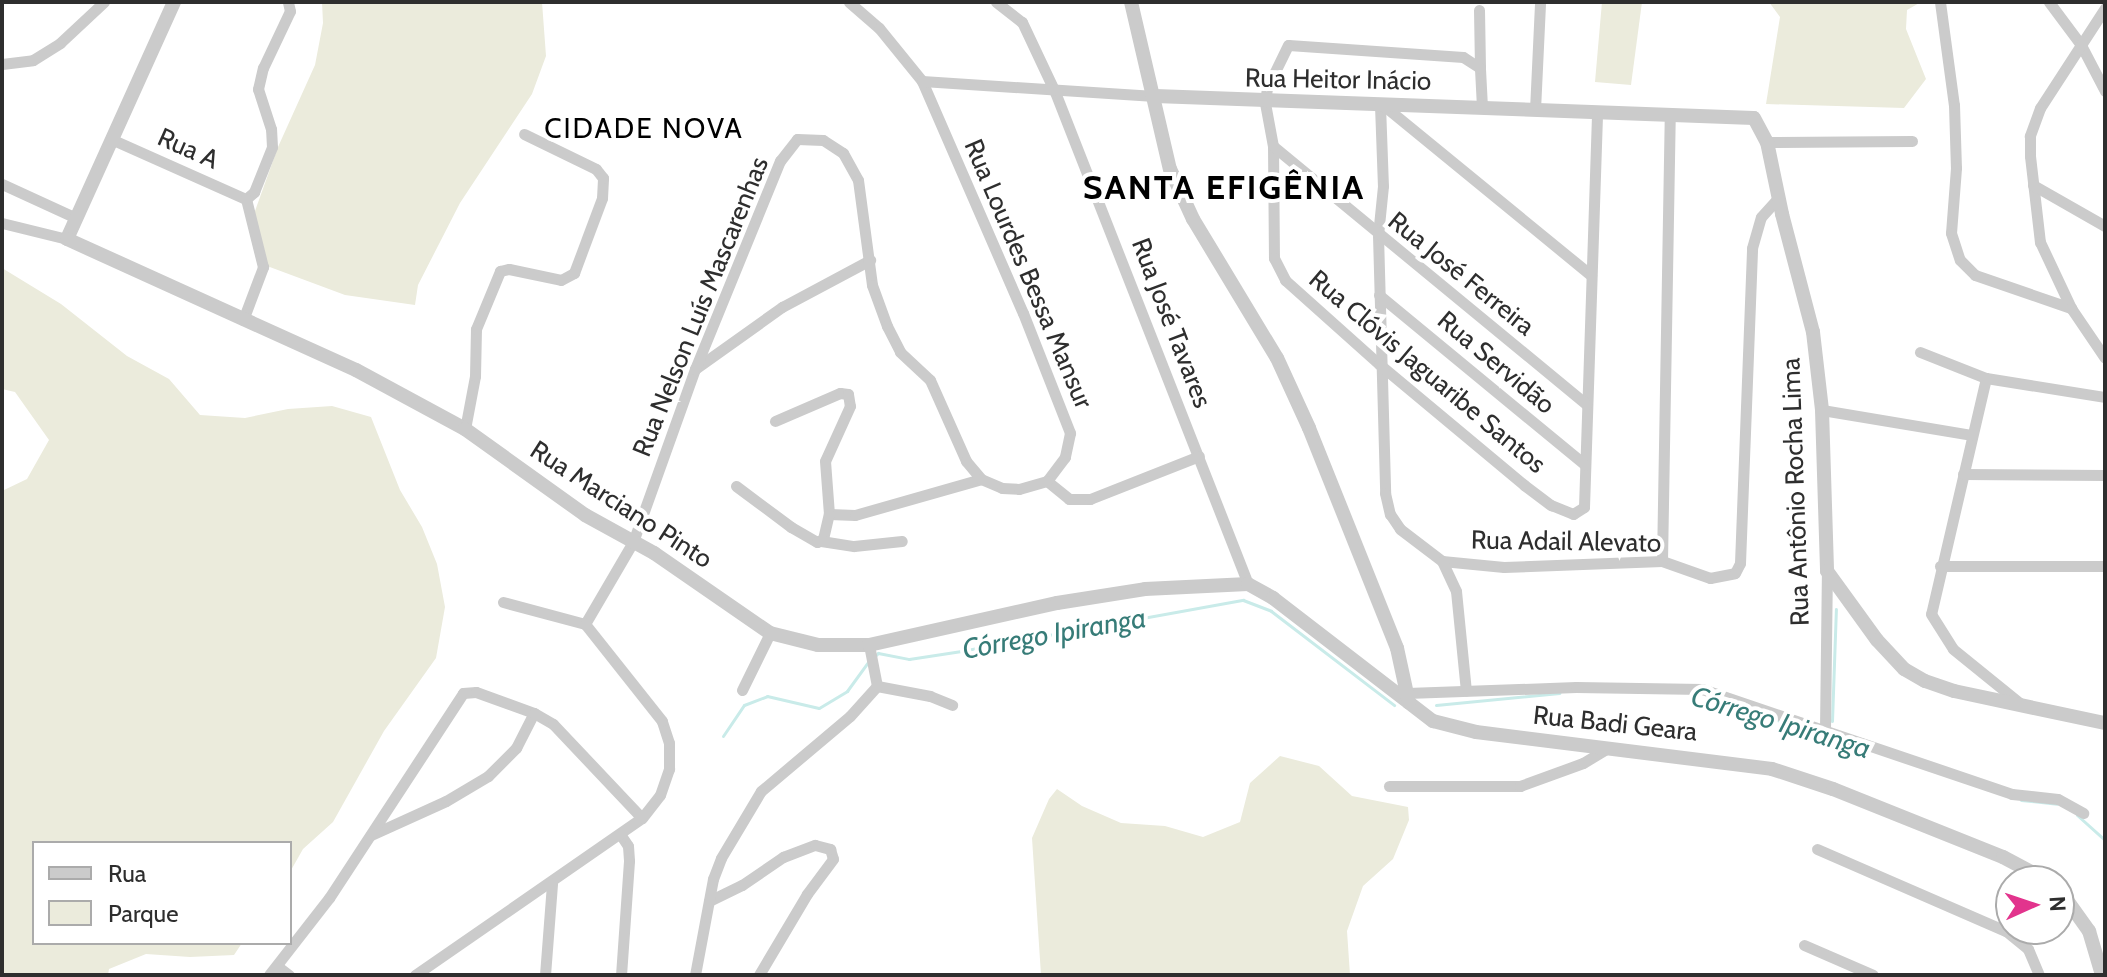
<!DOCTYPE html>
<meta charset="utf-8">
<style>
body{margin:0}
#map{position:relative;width:2107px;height:977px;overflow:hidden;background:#fff;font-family:Cabin,sans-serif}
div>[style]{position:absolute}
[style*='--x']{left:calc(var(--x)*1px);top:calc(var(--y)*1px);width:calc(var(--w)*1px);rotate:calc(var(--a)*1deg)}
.green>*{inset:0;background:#ebebdc}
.stream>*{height:3px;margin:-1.5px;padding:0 1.5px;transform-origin:1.5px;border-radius:1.5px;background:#c9ebe9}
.minor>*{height:11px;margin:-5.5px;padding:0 5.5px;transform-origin:5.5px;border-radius:5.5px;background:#cbcbcb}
.tertiary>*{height:14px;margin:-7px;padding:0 7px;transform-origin:7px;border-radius:7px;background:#cbcbcb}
span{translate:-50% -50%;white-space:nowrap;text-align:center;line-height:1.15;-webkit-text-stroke:8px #fff;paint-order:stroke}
.street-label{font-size:26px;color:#2e2e2e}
.neighbourhood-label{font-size:28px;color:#000;letter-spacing:2px}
.water-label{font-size:28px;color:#377c78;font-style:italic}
.district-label{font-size:34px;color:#000;font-weight:700;letter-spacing:2px}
.frame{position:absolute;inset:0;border:4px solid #2e2e2e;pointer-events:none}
.legend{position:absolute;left:32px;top:841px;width:260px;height:104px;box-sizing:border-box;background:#fff;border:2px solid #ababab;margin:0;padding:10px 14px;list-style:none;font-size:24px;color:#2e2e2e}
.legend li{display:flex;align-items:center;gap:16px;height:40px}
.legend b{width:40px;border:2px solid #ababab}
.north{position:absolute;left:1995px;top:865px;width:80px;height:80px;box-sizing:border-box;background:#fff;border:2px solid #ababab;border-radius:50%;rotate:87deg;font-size:22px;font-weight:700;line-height:32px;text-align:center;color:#2e2e2e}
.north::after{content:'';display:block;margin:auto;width:28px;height:36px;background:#e2348d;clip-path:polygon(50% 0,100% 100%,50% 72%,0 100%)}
</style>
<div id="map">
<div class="green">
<i style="clip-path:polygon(322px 2px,542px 2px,546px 56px,532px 94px,460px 203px,418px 285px,415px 305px,345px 295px,259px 263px,251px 222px,278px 147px,315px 65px,323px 23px)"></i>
<i style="clip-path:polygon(1602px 2px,1642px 2px,1631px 85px,1595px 82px)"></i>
<i style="clip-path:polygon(1769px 2px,1921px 2px,1907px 10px,1906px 29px,1926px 79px,1904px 108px,1766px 104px,1780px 17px)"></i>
<i style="clip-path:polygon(2px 268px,61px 304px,127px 356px,169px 379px,200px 415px,245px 418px,288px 409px,332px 406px,371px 417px,400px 490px,422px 527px,437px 564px,445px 607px,436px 658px,384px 731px,333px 822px,303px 849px,290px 872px,290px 843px,34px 843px,34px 943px,242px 943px,234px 955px,190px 957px,146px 954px,109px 969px,108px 975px,2px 975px,2px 491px,27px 479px,49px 440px,15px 392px,2px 389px)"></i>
<i style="clip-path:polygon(1280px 756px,1319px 766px,1352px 796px,1408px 807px,1409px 820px,1393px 859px,1363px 886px,1347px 931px,1350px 975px,1041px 975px,1032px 838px,1049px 799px,1057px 789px,1082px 806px,1121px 823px,1165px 826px,1203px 837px,1240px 822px,1250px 783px)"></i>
</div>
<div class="stream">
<i style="--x:874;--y:657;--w:6;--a:-45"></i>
<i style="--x:878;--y:653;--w:32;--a:11"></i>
<i style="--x:909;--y:659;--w:53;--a:-8.7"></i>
<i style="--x:961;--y:651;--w:287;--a:-10.3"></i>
<i style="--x:1243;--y:600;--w:30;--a:21"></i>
<i style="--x:1271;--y:611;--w:155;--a:37.4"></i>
<i style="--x:1436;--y:705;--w:124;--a:-5.6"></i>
<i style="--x:1759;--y:714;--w:69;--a:18.7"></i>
<i style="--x:1832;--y:721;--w:112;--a:-88"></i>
<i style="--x:723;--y:736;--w:37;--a:-56"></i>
<i style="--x:744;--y:705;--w:25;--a:-21"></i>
<i style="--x:767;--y:696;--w:53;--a:13"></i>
<i style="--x:819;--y:708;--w:33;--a:-31"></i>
<i style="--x:847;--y:691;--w:36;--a:-54"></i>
<i style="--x:2021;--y:800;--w:36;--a:6"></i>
<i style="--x:2077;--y:815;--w:38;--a:42"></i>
</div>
<div class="minor">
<i style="--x:849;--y:2;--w:40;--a:41"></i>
<i style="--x:879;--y:28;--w:68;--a:50.9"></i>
<i style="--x:922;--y:81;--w:253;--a:66.5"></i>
<i style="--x:1023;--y:313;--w:129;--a:68.6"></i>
<i style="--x:1070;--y:433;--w:25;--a:102"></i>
<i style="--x:1065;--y:457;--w:30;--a:127"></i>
<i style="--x:996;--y:2;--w:33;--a:38"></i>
<i style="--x:1022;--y:22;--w:77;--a:64.8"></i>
<i style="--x:1055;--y:92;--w:529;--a:68.58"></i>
<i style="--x:1940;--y:2;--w:104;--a:82.3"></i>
<i style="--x:1954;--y:105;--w:63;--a:88.2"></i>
<i style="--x:1956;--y:168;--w:65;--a:94.4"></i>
<i style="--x:1951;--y:233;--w:28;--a:72"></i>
<i style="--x:1960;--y:260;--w:21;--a:45"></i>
<i style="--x:1975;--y:275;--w:102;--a:19"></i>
<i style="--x:2049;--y:2;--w:54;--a:53.3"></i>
<i style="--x:2081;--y:45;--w:52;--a:62.4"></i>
<i style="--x:2105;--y:8;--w:119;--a:123"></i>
<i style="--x:2040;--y:108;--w:30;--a:110"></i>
<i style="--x:2030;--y:136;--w:20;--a:90"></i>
<i style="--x:2030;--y:156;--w:87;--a:83.4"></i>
<i style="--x:2040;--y:242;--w:73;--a:64.8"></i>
<i style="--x:2071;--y:308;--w:60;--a:55.8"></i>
<i style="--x:1479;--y:10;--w:58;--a:89"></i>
<i style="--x:2;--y:64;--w:31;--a:-7"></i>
<i style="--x:33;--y:60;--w:32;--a:-32"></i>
<i style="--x:60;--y:43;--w:60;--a:-43"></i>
<i style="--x:922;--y:81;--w:233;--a:3.7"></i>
<i style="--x:1380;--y:105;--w:81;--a:87.9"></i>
<i style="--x:1383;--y:186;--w:49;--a:95.8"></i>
<i style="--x:1378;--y:235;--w:258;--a:88.4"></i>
<i style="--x:1385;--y:493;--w:22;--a:77"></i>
<i style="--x:1390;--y:514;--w:18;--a:56"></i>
<i style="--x:1400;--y:529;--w:53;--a:37.3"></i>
<i style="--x:1442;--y:561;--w:62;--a:5.5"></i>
<i style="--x:1504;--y:567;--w:158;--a:-2.2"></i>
<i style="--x:1662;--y:561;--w:51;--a:19.5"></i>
<i style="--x:1710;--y:578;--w:25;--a:-11"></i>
<i style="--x:1735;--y:573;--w:11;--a:-63"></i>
<i style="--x:1740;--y:563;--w:315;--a:-87.8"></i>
<i style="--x:1752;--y:248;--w:32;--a:-74"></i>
<i style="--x:1761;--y:217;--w:25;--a:-48"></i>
<i style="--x:1383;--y:105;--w:269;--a:39.3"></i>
<i style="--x:1482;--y:107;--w:39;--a:-93"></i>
<i style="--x:1480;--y:68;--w:20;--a:-147"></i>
<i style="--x:1463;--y:57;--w:175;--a:-176.1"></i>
<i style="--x:1288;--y:45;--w:48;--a:116"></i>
<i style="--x:1267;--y:88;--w:15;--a:98"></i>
<i style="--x:1265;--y:103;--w:44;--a:79.5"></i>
<i style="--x:1273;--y:146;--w:112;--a:89.5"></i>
<i style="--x:1274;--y:258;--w:25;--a:63"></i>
<i style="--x:1285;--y:280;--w:126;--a:41.8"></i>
<i style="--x:1379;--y:364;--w:189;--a:39.8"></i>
<i style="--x:1524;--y:485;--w:34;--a:37"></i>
<i style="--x:1551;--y:505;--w:24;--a:22"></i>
<i style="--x:1573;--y:514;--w:13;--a:-32"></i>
<i style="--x:1584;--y:507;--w:396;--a:-88.1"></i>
<i style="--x:1535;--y:110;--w:108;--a:-87.3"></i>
<i style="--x:111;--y:139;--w:148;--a:24"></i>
<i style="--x:1767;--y:142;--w:145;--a:-0.4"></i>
<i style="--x:1273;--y:146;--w:406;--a:39.5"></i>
<i style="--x:2;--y:184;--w:81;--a:24.7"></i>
<i style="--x:2033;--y:185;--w:83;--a:29.7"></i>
<i style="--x:246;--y:199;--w:11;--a:-41"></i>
<i style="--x:254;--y:192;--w:48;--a:-68.2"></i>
<i style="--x:272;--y:147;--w:18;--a:-93"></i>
<i style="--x:271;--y:129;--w:42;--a:-108"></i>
<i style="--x:258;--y:89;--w:22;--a:-77"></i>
<i style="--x:263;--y:68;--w:63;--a:-64.7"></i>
<i style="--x:290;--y:11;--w:9;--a:-103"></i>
<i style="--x:2;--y:223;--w:67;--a:13.8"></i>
<i style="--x:1379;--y:295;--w:267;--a:39.5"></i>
<i style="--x:243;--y:320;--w:57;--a:-69.3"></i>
<i style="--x:263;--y:267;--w:70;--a:-104"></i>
<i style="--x:1920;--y:352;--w:71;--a:21.5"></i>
<i style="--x:1986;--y:378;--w:121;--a:9.1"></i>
<i style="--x:695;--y:369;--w:107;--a:-35.5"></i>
<i style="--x:782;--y:307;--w:100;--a:-28.1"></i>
<i style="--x:1986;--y:378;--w:242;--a:103.1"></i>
<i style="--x:1931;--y:614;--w:41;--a:57.8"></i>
<i style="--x:1953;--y:649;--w:87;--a:39"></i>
<i style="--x:1822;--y:410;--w:151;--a:9.5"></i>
<i style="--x:775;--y:421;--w:71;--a:-23.3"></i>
<i style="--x:840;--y:393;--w:8;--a:7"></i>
<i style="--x:848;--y:394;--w:12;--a:81"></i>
<i style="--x:850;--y:406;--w:60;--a:114.4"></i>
<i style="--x:825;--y:461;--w:53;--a:85.7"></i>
<i style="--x:829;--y:514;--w:26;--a:2"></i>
<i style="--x:855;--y:515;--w:131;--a:-15.9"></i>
<i style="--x:465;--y:429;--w:54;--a:-79.3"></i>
<i style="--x:475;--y:376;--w:47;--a:-88.8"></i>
<i style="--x:476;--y:329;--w:63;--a:-67.5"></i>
<i style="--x:500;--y:271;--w:9;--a:-13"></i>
<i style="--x:509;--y:269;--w:53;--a:11.9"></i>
<i style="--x:561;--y:280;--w:15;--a:-28"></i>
<i style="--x:574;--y:273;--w:80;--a:-69.5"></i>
<i style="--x:602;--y:198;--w:20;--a:-87"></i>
<i style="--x:603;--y:178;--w:11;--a:-128"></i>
<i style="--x:596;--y:169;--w:80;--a:-154.1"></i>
<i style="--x:1963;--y:474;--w:142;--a:0.4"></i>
<i style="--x:1047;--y:481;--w:28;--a:39"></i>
<i style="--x:1069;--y:499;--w:21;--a:0"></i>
<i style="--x:1090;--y:499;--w:117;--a:-21.5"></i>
<i style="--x:736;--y:486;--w:69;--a:36.7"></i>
<i style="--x:791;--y:527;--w:30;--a:30"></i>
<i style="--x:817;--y:542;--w:7;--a:-27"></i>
<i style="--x:823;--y:539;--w:26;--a:-77"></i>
<i style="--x:821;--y:541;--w:33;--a:9"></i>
<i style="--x:854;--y:546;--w:48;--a:-5.9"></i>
<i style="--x:1442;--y:561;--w:33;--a:65"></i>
<i style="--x:1456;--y:591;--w:100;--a:84.3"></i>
<i style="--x:1662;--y:561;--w:448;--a:-89"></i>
<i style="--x:1940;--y:566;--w:165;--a:0"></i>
<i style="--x:503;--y:602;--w:85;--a:15"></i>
<i style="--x:585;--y:624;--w:95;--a:-59.7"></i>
<i style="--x:633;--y:542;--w:184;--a:-70.3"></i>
<i style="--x:695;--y:369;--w:225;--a:-67.8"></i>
<i style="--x:780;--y:161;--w:28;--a:-52"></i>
<i style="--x:797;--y:139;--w:26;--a:2"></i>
<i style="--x:823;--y:140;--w:24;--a:33"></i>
<i style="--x:843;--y:153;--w:31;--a:61"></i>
<i style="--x:858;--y:180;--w:106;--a:82.4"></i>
<i style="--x:872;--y:285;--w:44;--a:69.9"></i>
<i style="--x:887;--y:326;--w:29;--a:63"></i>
<i style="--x:900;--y:352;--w:41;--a:43"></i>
<i style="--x:930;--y:380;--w:89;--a:66"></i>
<i style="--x:966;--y:461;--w:23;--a:50"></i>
<i style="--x:981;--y:479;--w:23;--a:23"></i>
<i style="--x:1002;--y:488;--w:17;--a:3"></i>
<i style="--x:1019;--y:489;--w:29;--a:-16"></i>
<i style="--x:877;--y:686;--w:54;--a:10.7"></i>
<i style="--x:930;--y:696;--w:24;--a:22"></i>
<i style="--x:742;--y:690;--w:64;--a:-63.8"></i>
<i style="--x:1407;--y:693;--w:169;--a:-2"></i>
<i style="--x:1576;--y:687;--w:126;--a:0.9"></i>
<i style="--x:1702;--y:689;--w:327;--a:18.7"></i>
<i style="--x:2012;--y:794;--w:46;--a:6.2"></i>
<i style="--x:2058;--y:799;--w:29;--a:29"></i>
<i style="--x:1825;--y:729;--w:158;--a:-89.3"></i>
<i style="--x:1389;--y:786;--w:131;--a:0"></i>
<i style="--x:1520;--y:786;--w:67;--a:-20.1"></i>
<i style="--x:1583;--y:763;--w:29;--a:-31"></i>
<i style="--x:620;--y:834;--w:14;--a:56"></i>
<i style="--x:628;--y:846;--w:15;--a:86"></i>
<i style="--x:629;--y:861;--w:114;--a:94"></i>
<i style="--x:371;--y:835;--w:82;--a:-24.4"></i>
<i style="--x:446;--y:801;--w:49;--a:-30.8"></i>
<i style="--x:488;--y:776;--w:40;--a:-45"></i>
<i style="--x:516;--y:748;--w:39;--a:-63"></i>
<i style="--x:1817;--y:849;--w:206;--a:23.5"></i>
<i style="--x:2006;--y:931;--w:28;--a:39"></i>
<i style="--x:2028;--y:949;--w:28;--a:67"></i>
<i style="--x:709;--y:901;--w:37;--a:-26"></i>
<i style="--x:742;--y:885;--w:50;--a:-34.3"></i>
<i style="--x:783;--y:857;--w:34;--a:-21"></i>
<i style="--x:815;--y:845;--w:16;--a:15"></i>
<i style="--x:830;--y:849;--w:10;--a:73"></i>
<i style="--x:833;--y:859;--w:44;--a:126.6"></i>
<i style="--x:807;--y:894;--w:94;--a:120.7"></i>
<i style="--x:1804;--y:945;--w:75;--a:23.5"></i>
<i style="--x:277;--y:966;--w:15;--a:37"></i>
<i style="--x:269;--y:975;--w:98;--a:-52.1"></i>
<i style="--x:329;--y:898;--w:245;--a:-56.8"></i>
<i style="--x:463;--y:693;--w:13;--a:-4"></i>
<i style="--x:476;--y:692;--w:62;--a:19.9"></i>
<i style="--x:534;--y:713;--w:22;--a:30"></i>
<i style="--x:553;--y:724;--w:129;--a:46.6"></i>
<i style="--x:415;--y:975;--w:276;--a:-34.7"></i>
<i style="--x:642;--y:818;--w:29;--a:-52"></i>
<i style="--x:660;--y:795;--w:28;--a:-71"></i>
<i style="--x:669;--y:769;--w:26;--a:-90"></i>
<i style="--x:669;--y:743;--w:23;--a:-108"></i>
<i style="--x:662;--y:721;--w:124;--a:-128.4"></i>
<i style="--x:545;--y:975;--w:92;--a:-85.6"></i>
<i style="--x:695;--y:975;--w:98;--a:-79.4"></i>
<i style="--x:713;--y:879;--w:22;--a:-69"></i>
<i style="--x:721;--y:858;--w:78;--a:-59.2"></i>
<i style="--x:761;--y:791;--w:116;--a:-40.1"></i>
<i style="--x:850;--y:716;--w:40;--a:-48"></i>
<i style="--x:877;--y:686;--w:42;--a:-101"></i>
</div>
<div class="tertiary">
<i style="--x:174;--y:2;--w:260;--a:114.3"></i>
<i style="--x:67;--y:239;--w:317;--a:24.4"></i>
<i style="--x:356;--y:370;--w:124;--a:28.4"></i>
<i style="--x:465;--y:429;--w:148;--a:35.6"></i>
<i style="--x:585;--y:515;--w:79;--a:28.8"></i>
<i style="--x:654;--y:553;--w:141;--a:34.6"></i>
<i style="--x:770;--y:633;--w:49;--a:14"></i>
<i style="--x:818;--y:645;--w:51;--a:0"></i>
<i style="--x:869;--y:645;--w:193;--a:-12.6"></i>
<i style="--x:1057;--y:603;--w:89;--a:-9"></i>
<i style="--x:1145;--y:589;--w:103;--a:-2.8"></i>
<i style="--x:1248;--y:584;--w:29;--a:29"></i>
<i style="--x:1273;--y:598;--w:202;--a:37.6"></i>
<i style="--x:1433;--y:721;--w:44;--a:14.3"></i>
<i style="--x:1476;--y:732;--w:298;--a:7.1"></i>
<i style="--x:1772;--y:769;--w:64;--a:18.2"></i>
<i style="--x:1833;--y:789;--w:183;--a:21.8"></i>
<i style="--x:2003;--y:857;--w:51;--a:28.1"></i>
<i style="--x:1131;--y:2;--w:171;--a:76.9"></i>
<i style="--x:1170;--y:169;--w:55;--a:65.3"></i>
<i style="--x:1193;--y:219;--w:162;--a:58.9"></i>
<i style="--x:1277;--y:358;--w:77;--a:65.4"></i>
<i style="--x:1309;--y:428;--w:237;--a:68.2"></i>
<i style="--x:1397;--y:648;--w:56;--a:77.7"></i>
<i style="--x:1155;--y:96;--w:599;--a:2.1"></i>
<i style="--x:1754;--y:118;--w:27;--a:62"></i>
<i style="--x:1767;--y:142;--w:74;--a:78.2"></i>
<i style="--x:1782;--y:214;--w:122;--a:75.3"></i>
<i style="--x:1813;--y:332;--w:79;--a:83.4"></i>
<i style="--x:1822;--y:410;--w:161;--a:88.2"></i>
<i style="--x:1827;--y:571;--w:85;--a:54.1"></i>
<i style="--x:1877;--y:640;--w:40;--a:47"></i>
<i style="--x:1904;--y:669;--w:24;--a:30"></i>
<i style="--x:1925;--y:681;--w:31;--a:19"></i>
<i style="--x:1954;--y:691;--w:154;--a:12"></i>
<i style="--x:2059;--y:889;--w:52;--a:54.5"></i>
<i style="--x:2089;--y:931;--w:46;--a:73.5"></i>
</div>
<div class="street-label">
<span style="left:1338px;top:80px;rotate:1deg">Rua Heitor Inácio</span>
<span style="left:188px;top:149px;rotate:24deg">Rua A</span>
<span style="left:1028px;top:274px;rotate:67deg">Rua Lourdes Bessa Mansur</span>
<span style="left:1461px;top:274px;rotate:39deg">Rua José Ferreira</span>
<span style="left:701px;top:307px;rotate:-68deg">Rua Nelson Luís Mascarenhas</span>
<span style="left:1171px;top:323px;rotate:69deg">Rua José Tavares</span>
<span style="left:1496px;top:363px;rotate:40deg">Rua Servidão</span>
<span style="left:1427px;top:372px;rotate:40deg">Rua Clóvis Jaguaribe Santos</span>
<span style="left:1796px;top:492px;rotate:-92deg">Rua Antônio Rocha Lima</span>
<span style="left:621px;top:505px;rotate:33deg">Rua Marciano Pinto</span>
<span style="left:1566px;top:542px;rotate:1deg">Rua Adail Alevato</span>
<span style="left:1615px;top:724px;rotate:6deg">Rua Badi Geara</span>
</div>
<div class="neighbourhood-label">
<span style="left:644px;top:128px">CIDADE NOVA</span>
</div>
<div class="water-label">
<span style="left:1054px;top:633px;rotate:-10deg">Córrego Ipiranga</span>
<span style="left:1781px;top:722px;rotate:17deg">Córrego Ipiranga</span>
</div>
<div class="district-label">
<span style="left:1224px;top:188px">SANTA EFIGÊNIA</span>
</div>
<div class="frame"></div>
<ul class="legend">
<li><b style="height:10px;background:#cbcbcb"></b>Rua</li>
<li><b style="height:22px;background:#ebebdc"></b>Parque</li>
</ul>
<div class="north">N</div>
</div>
